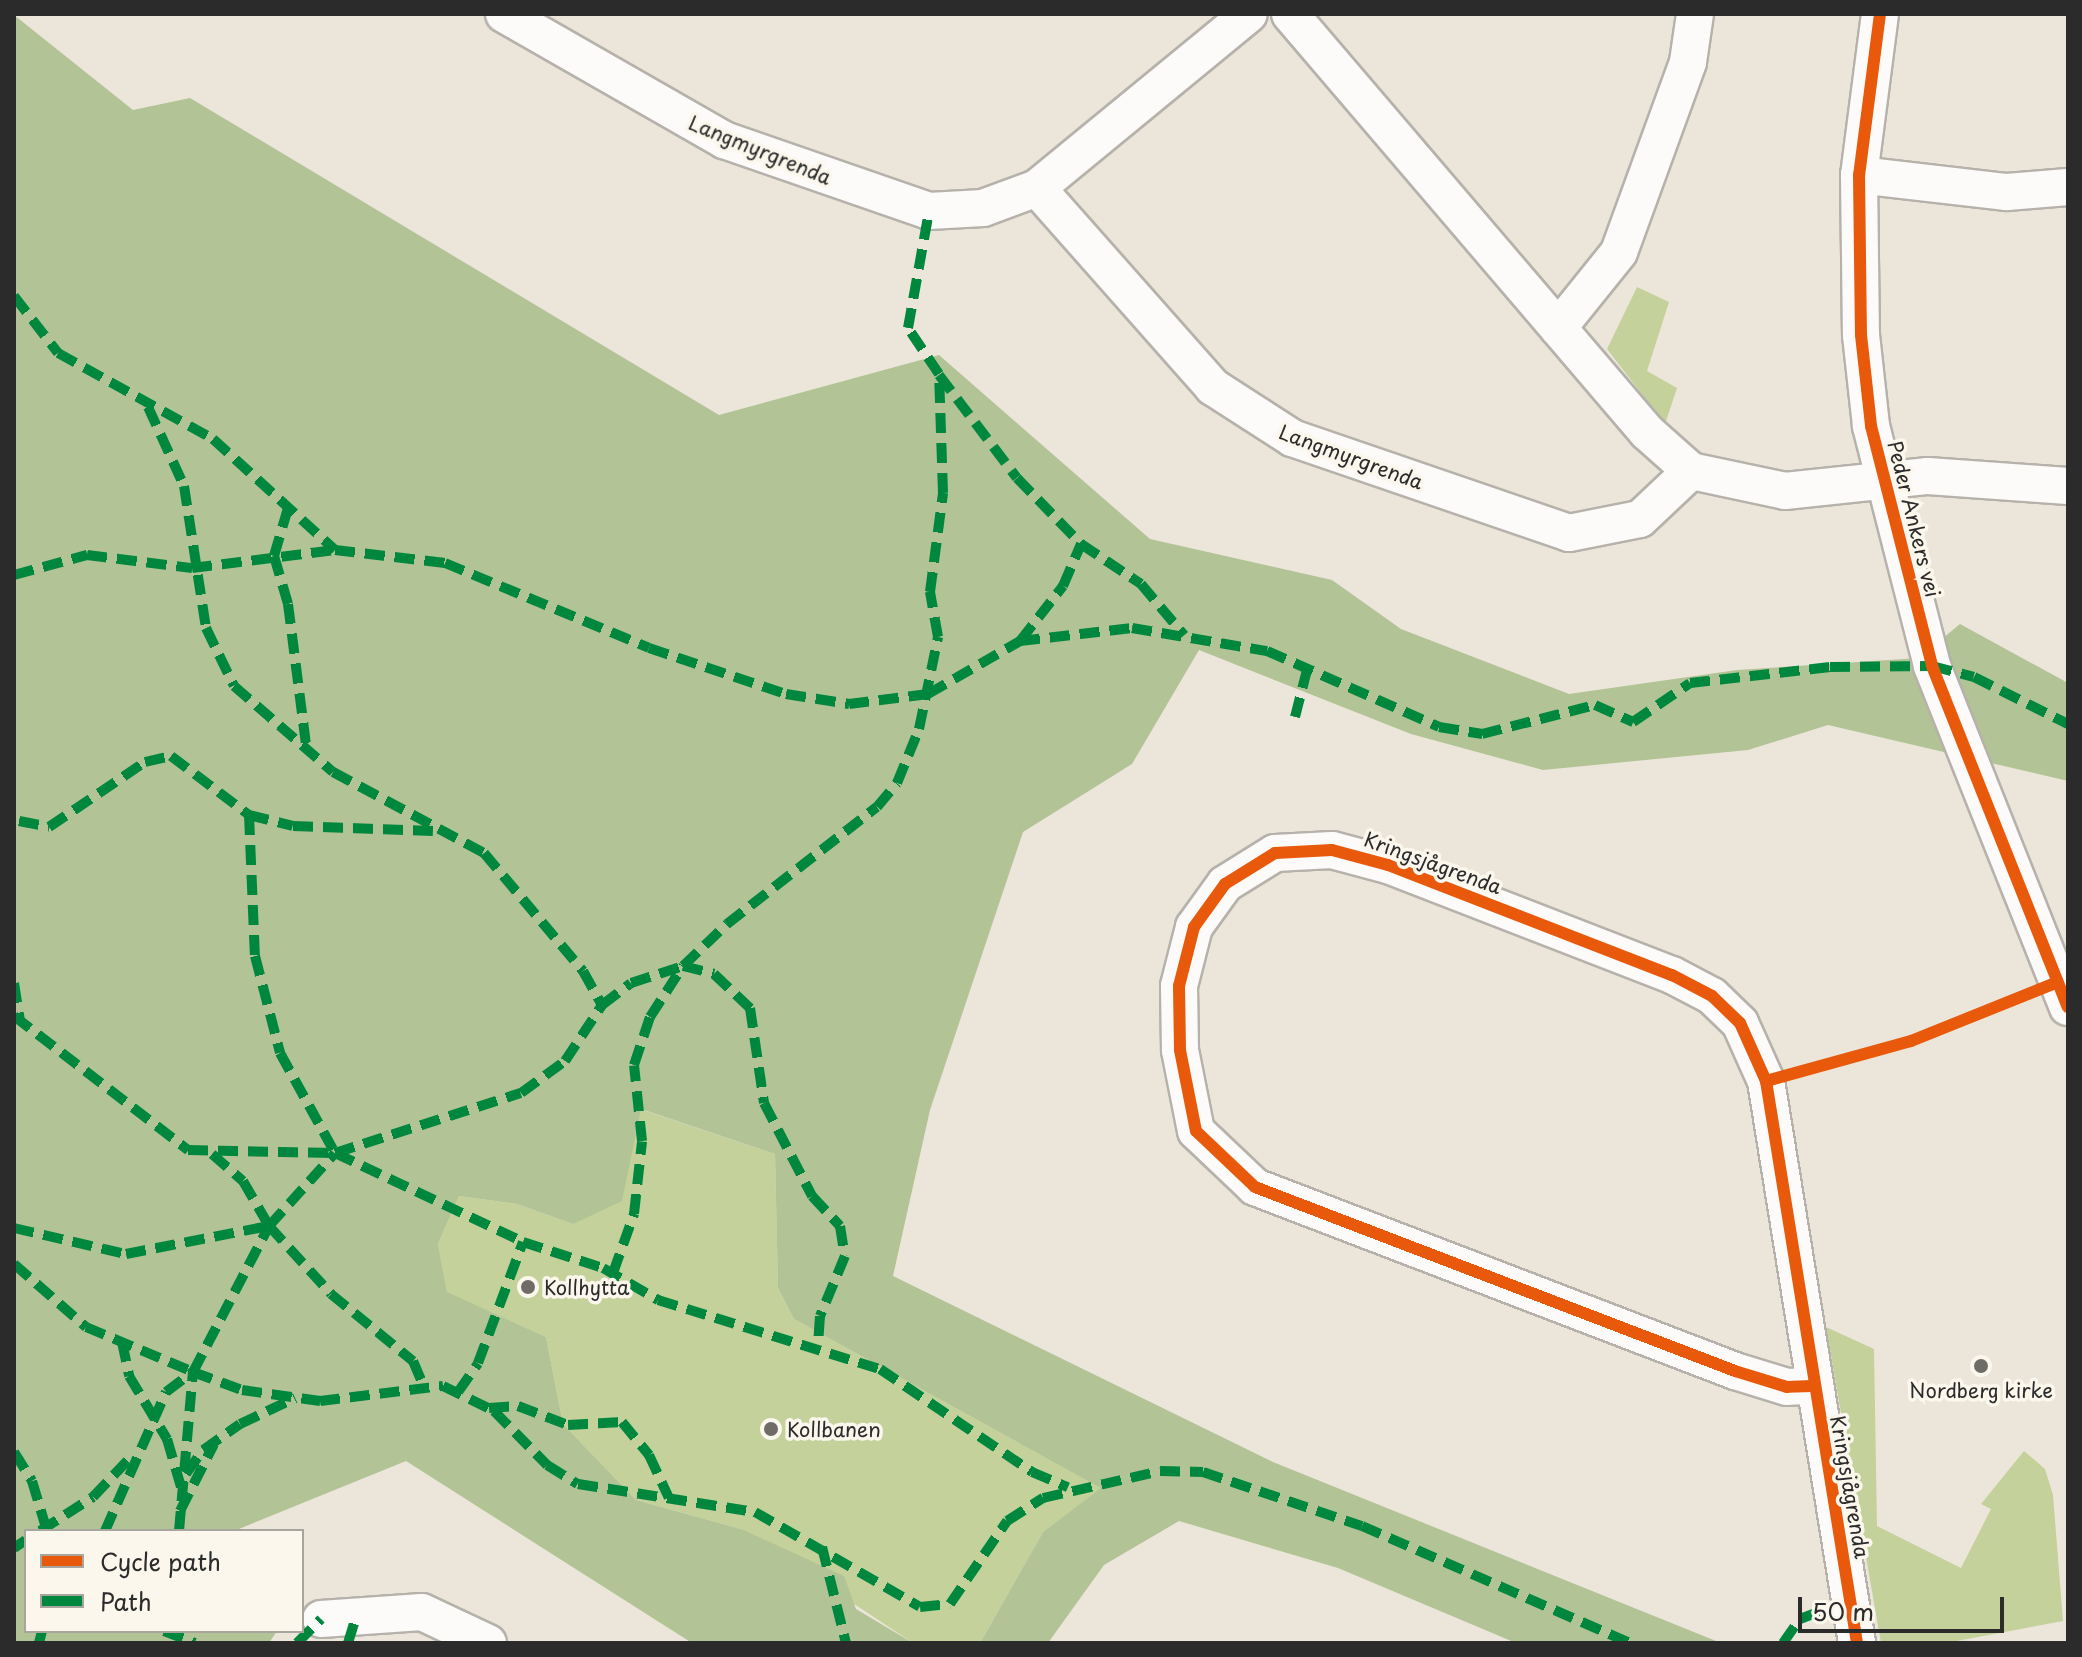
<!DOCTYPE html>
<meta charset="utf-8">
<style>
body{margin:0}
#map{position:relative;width:2082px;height:1657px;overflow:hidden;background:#ece6da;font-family:"Playpen Sans",sans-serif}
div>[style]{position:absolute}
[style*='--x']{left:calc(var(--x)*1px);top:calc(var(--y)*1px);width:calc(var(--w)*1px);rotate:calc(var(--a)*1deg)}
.green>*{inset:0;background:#c4d19b}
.forest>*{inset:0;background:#b2c395}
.roads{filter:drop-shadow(2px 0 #b6b2ab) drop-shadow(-2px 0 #b6b2ab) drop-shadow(0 2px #b6b2ab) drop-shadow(0 -2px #b6b2ab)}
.minor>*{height:36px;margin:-18px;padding:0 18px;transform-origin:18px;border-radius:18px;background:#fcfbf9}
.quiet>*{height:10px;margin-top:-5px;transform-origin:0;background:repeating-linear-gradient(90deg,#00873e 0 20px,transparent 0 30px)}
.cycleway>*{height:12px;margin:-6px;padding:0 6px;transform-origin:6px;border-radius:6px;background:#e8590c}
.dots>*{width:22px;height:22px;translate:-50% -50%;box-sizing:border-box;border:4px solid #fbf7ec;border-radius:50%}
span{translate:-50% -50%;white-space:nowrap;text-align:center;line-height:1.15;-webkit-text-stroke:7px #fbf7ec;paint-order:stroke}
.street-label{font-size:20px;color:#2b2b2b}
.poi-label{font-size:20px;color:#2b2b2b}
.left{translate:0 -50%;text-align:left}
.frame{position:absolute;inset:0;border:16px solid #2b2b2b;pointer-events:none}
.legend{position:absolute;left:24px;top:1529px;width:280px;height:104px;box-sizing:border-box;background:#fbf7ec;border:2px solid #a8a59f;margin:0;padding:10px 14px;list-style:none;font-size:24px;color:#2b2b2b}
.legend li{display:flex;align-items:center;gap:16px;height:40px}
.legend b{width:40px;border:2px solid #a8a59f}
.scale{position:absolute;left:1798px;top:1597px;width:206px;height:36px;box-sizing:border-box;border:4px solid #2b2b2b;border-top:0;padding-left:10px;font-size:24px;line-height:28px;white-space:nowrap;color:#2b2b2b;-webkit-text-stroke:6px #fbf7ec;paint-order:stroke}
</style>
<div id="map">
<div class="green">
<i style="clip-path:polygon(1637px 287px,1669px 302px,1647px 371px,1677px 388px,1665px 424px,1607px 349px)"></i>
<i style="clip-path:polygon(640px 1109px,775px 1154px,778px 1288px,794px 1319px,1102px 1488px,1043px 1532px,980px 1643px,913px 1643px,741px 1529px,636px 1500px,563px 1424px,546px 1337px,447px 1293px,438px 1244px,459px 1196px,517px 1204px,573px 1224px)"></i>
<i style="clip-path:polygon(1826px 1327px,1874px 1349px,1877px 1526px,1961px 1568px,1991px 1509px,1981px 1504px,2024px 1451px,2045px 1469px,2053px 1495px,2063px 1621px,1946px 1643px,1881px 1643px)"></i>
</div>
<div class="forest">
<i style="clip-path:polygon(14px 15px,133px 110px,190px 98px,719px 415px,939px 355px,1150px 539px,1332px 580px,1401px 629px,1569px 694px,1737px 670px,1919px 658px,1960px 624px,2068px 683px,2068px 781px,1828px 725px,1748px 750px,1543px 770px,1411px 734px,1199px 650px,1132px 764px,1023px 832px,930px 1110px,893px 1276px,1273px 1462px,1721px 1643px,1516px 1643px,1338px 1568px,1179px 1521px,1104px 1565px,1048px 1643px,980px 1643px,1043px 1532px,1101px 1488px,794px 1319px,778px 1288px,775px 1154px,641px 1109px,622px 1201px,573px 1224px,517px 1204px,459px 1196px,438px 1244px,447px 1292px,546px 1337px,563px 1424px,636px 1500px,741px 1529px,844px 1576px,856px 1609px,913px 1643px,692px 1643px,406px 1461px,234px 1531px,26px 1531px,26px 1631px,277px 1631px,269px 1643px,14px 1643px)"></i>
</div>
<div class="roads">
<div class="minor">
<i style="--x:504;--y:14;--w:254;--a:29.8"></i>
<i style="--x:724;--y:140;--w:217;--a:19.1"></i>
<i style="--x:929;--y:211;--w:54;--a:-3.2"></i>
<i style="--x:983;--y:208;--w:58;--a:-20.3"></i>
<i style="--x:1037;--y:188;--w:274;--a:-39.4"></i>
<i style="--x:1290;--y:14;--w:550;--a:49.5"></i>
<i style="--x:1647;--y:432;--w:59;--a:41.6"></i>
<i style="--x:1691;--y:471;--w:96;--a:12"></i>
<i style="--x:1785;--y:491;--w:144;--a:-6"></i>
<i style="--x:1928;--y:476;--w:140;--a:4.1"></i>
<i style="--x:1880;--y:14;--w:162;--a:97.4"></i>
<i style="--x:1859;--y:175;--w:160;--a:89.3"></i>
<i style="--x:1861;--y:335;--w:92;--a:83.7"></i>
<i style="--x:1871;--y:426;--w:248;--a:75.7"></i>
<i style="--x:1932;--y:666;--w:367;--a:68.3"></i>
<i style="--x:1859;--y:175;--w:149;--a:6.6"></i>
<i style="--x:2007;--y:192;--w:61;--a:-4.7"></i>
<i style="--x:1037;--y:188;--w:266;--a:48.5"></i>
<i style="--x:1213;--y:387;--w:94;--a:32.8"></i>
<i style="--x:1292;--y:438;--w:293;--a:18.9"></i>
<i style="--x:1569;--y:533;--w:72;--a:-11.2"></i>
<i style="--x:1640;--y:519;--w:70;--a:-43.3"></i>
<i style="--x:1558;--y:328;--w:97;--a:-51.2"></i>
<i style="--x:1619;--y:252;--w:202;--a:-70"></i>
<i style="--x:1688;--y:62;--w:49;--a:-81.7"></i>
<i style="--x:1812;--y:1386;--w:25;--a:178"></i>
<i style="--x:1787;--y:1387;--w:54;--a:-162.9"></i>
<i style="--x:1735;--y:1371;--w:514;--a:-159.03"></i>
<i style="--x:1255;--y:1187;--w:81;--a:-136.5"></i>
<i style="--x:1196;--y:1131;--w:83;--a:-101.2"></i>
<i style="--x:1180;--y:1050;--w:64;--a:-90.9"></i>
<i style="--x:1179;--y:986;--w:61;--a:-75.7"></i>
<i style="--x:1194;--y:927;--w:53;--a:-54.2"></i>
<i style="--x:1225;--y:884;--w:59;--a:-31.8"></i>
<i style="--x:1275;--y:853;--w:57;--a:-3"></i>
<i style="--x:1332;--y:850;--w:58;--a:15"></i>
<i style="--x:1388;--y:865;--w:305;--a:21.2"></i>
<i style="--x:1672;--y:975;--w:45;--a:27.7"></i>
<i style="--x:1712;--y:996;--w:39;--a:44"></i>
<i style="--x:1740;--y:1023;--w:64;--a:65.9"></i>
<i style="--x:1766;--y:1081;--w:569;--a:80.8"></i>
<i style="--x:321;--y:1619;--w:101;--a:-4"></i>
<i style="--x:422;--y:1612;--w:73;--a:25.2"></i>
</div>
</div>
<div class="quiet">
<i style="--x:14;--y:296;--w:72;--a:52.3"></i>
<i style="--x:58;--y:353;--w:177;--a:29"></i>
<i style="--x:213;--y:439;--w:165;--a:42.3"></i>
<i style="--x:335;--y:550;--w:111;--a:6.7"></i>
<i style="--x:445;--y:563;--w:221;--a:22.6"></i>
<i style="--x:649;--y:648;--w:145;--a:18.6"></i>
<i style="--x:786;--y:694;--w:64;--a:9"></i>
<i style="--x:849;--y:704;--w:80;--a:-7.2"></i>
<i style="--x:928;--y:694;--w:106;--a:-29.9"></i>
<i style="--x:1020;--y:641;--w:113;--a:-6.6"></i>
<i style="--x:1132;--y:628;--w:137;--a:9.7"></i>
<i style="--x:1267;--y:651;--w:188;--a:23.8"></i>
<i style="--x:1439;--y:727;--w:44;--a:9.2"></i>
<i style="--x:1482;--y:734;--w:117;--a:-14.4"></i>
<i style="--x:1595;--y:705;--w:42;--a:24.1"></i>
<i style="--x:1633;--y:722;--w:69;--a:-34.4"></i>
<i style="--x:1690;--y:683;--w:141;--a:-6.5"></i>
<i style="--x:1830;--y:667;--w:102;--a:-0.6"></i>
<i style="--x:1932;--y:666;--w:43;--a:14.7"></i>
<i style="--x:1974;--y:677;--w:105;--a:26.6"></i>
<i style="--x:939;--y:375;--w:129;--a:52.9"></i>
<i style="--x:1017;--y:478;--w:92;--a:45.9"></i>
<i style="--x:1081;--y:544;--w:72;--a:33.7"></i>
<i style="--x:1141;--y:584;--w:67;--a:49.9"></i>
<i style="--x:148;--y:407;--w:87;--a:65.5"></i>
<i style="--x:184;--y:486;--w:144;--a:81.2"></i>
<i style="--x:206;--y:628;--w:64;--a:64.2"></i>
<i style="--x:234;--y:686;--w:131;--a:41"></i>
<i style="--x:333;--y:772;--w:171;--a:28.2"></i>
<i style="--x:484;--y:853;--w:154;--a:50"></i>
<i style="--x:583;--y:971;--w:39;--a:61"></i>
<i style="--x:288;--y:508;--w:50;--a:106.3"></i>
<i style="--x:274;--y:556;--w:50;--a:73.7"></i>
<i style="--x:288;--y:604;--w:141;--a:82.7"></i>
<i style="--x:14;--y:575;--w:76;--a:-15.3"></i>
<i style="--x:87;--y:555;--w:106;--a:7.1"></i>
<i style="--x:192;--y:568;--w:144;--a:-7.2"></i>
<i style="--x:1020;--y:641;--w:70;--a:-52"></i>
<i style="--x:1063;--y:586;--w:46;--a:-66.8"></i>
<i style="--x:1295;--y:717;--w:49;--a:-75.7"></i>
<i style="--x:249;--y:815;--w:141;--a:87.6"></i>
<i style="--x:255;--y:956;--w:100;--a:75.5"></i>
<i style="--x:280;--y:1053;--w:114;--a:61.2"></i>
<i style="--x:335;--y:1153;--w:208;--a:25.3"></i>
<i style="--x:523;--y:1242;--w:84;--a:18"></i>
<i style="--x:603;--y:1268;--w:64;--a:30.2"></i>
<i style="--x:658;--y:1300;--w:232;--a:17.3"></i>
<i style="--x:880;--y:1369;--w:184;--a:34.1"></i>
<i style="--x:1032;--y:1472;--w:39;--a:23"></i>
<i style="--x:19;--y:821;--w:31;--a:11"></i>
<i style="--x:49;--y:827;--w:116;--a:-34.1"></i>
<i style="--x:145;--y:762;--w:27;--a:-13"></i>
<i style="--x:171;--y:756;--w:98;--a:37.1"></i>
<i style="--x:249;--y:815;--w:45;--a:14"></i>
<i style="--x:293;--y:826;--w:140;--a:2"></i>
<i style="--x:14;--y:983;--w:36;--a:81"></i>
<i style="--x:14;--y:1016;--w:220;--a:37.6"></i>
<i style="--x:188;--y:1150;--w:147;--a:1.2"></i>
<i style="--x:335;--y:1153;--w:195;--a:-17.9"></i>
<i style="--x:521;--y:1093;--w:54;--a:-36"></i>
<i style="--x:565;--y:1061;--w:67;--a:-56.5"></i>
<i style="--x:602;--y:1005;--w:36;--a:-37"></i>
<i style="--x:631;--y:983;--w:55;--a:-18.1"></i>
<i style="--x:683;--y:966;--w:32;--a:14"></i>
<i style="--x:714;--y:974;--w:50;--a:43.4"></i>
<i style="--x:750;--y:1008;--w:96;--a:81.6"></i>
<i style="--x:764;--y:1103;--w:105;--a:62.7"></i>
<i style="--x:812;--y:1196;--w:41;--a:47"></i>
<i style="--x:840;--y:1226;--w:30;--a:81"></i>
<i style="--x:845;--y:1256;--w:65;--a:112.6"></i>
<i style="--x:820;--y:1316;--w:29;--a:94"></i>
<i style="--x:212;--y:1154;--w:41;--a:41.1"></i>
<i style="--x:243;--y:1181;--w:52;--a:60"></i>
<i style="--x:14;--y:1228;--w:115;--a:13.1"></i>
<i style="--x:126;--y:1254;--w:146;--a:-11.1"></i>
<i style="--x:269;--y:1226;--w:92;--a:47.6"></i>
<i style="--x:331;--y:1294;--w:106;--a:39.3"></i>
<i style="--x:413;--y:1361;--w:26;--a:67"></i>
<i style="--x:14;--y:1264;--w:96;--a:41.2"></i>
<i style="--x:86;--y:1327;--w:116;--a:22.8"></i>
<i style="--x:193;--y:1372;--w:52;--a:20.2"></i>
<i style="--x:242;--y:1390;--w:79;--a:8"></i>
<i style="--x:320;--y:1401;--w:124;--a:-7"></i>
<i style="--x:443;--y:1386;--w:57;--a:26.1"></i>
<i style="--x:494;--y:1411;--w:76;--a:45.5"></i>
<i style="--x:547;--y:1465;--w:36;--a:32"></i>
<i style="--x:578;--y:1484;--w:179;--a:9"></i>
<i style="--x:755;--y:1512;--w:190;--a:29.9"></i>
<i style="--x:920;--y:1607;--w:30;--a:-6"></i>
<i style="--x:950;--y:1604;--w:101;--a:-55.5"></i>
<i style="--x:1007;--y:1521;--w:43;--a:-32.6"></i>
<i style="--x:1043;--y:1498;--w:120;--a:-13"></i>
<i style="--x:1160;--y:1471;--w:43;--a:1.3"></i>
<i style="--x:1203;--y:1472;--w:168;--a:18.8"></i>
<i style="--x:1362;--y:1526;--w:292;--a:23.6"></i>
<i style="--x:613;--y:1273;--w:63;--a:-70.4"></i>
<i style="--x:634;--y:1214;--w:73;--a:-83.7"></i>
<i style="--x:642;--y:1141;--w:76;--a:-96"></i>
<i style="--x:634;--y:1065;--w:51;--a:-71.6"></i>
<i style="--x:650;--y:1017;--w:61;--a:-57.1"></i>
<i style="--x:683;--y:966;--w:61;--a:-43.7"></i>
<i style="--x:727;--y:924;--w:190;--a:-38"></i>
<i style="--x:877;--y:807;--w:31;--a:-50"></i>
<i style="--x:897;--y:783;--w:58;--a:-67.8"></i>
<i style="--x:919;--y:729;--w:94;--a:-78.3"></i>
<i style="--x:938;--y:637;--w:46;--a:-100.1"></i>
<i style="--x:930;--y:592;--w:100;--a:-82.5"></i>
<i style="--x:943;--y:493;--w:119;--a:-91.9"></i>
<i style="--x:939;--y:374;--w:55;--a:-124"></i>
<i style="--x:908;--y:328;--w:119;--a:-79.8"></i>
<i style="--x:122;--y:1342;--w:35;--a:78"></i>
<i style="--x:129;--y:1376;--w:74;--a:58.9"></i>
<i style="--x:167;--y:1439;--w:50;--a:73.7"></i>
<i style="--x:458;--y:1392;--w:35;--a:-55"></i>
<i style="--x:478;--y:1363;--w:129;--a:-69.6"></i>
<i style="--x:489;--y:1408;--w:29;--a:-4"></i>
<i style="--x:518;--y:1406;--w:53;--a:20.8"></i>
<i style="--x:568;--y:1425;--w:54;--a:-3.2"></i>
<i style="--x:622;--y:1422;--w:43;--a:50.7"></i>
<i style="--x:649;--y:1455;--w:47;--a:65.1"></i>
<i style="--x:14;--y:1452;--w:34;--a:58"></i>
<i style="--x:32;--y:1481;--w:52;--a:73.3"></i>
<i style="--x:186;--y:1474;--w:29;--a:-55"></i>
<i style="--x:203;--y:1450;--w:45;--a:-35.1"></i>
<i style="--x:240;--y:1424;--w:61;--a:-25.3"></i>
<i style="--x:180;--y:1511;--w:75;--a:-63.1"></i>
<i style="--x:40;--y:1531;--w:63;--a:-32.7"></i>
<i style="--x:93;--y:1497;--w:51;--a:-46.6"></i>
<i style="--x:105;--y:1531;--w:152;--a:-66.3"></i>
<i style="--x:166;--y:1392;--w:34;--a:-37"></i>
<i style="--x:193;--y:1372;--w:165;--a:-62.5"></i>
<i style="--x:269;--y:1226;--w:98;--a:-47.9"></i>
<i style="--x:179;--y:1531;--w:160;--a:-85"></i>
<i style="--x:822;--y:1547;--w:99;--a:76"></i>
<i style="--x:14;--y:1548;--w:14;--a:-34"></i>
<i style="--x:164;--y:1631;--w:33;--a:21"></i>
<i style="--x:39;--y:1643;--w:12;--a:-76"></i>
<i style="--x:297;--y:1643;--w:34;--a:-45"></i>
<i style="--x:348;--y:1643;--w:28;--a:-73"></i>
<i style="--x:1783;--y:1643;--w:29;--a:-55"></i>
<i style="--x:1800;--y:1619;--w:26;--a:-21"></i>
</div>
<div class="cycleway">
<i style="--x:1880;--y:14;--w:162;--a:97.4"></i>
<i style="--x:1859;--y:175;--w:160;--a:89.3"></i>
<i style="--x:1861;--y:335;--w:92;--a:83.7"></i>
<i style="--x:1871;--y:426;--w:248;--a:75.7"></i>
<i style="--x:1932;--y:666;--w:367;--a:68.3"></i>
<i style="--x:1766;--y:1081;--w:150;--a:-15.4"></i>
<i style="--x:1911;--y:1041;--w:158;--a:-21.9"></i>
<i style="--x:1812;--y:1386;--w:25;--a:178"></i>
<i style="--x:1787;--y:1387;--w:54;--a:-162.9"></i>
<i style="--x:1735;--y:1371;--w:514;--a:-159.03"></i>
<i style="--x:1255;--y:1187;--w:81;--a:-136.5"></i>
<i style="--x:1196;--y:1131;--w:83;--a:-101.2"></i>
<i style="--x:1180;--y:1050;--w:64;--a:-90.9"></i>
<i style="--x:1179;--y:986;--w:61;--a:-75.7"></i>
<i style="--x:1194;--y:927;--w:53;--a:-54.2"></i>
<i style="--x:1225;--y:884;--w:59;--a:-31.8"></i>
<i style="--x:1275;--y:853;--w:57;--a:-3"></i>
<i style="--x:1332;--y:850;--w:58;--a:15"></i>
<i style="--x:1388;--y:865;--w:305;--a:21.2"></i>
<i style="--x:1672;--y:975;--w:45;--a:27.7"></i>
<i style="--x:1712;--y:996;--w:39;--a:44"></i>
<i style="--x:1740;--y:1023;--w:64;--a:65.9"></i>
<i style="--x:1766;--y:1081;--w:569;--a:80.8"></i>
</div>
<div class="dots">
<i style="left:528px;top:1287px;background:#6f6c68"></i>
<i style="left:1981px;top:1366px;background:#6f6c68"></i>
<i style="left:771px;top:1429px;background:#6f6c68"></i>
</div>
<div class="street-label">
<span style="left:760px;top:150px;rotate:22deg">Langmyrgrenda</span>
<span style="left:1351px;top:457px;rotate:20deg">Langmyrgrenda</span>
<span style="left:1914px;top:519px;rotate:76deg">Peder Ankers vei</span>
<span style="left:1433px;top:863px;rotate:20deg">Kringsjågrenda</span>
<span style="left:1850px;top:1487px;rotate:80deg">Kringsjågrenda</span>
</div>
<div class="poi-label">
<span class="left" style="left:544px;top:1287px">Kollhytta</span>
<span style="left:1981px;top:1390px">Nordberg kirke</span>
<span class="left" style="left:787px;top:1429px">Kollbanen</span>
</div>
<div class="frame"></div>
<ul class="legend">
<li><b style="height:10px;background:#e8590c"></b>Cycle path</li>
<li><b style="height:10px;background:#00873e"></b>Path</li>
</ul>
<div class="scale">50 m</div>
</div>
